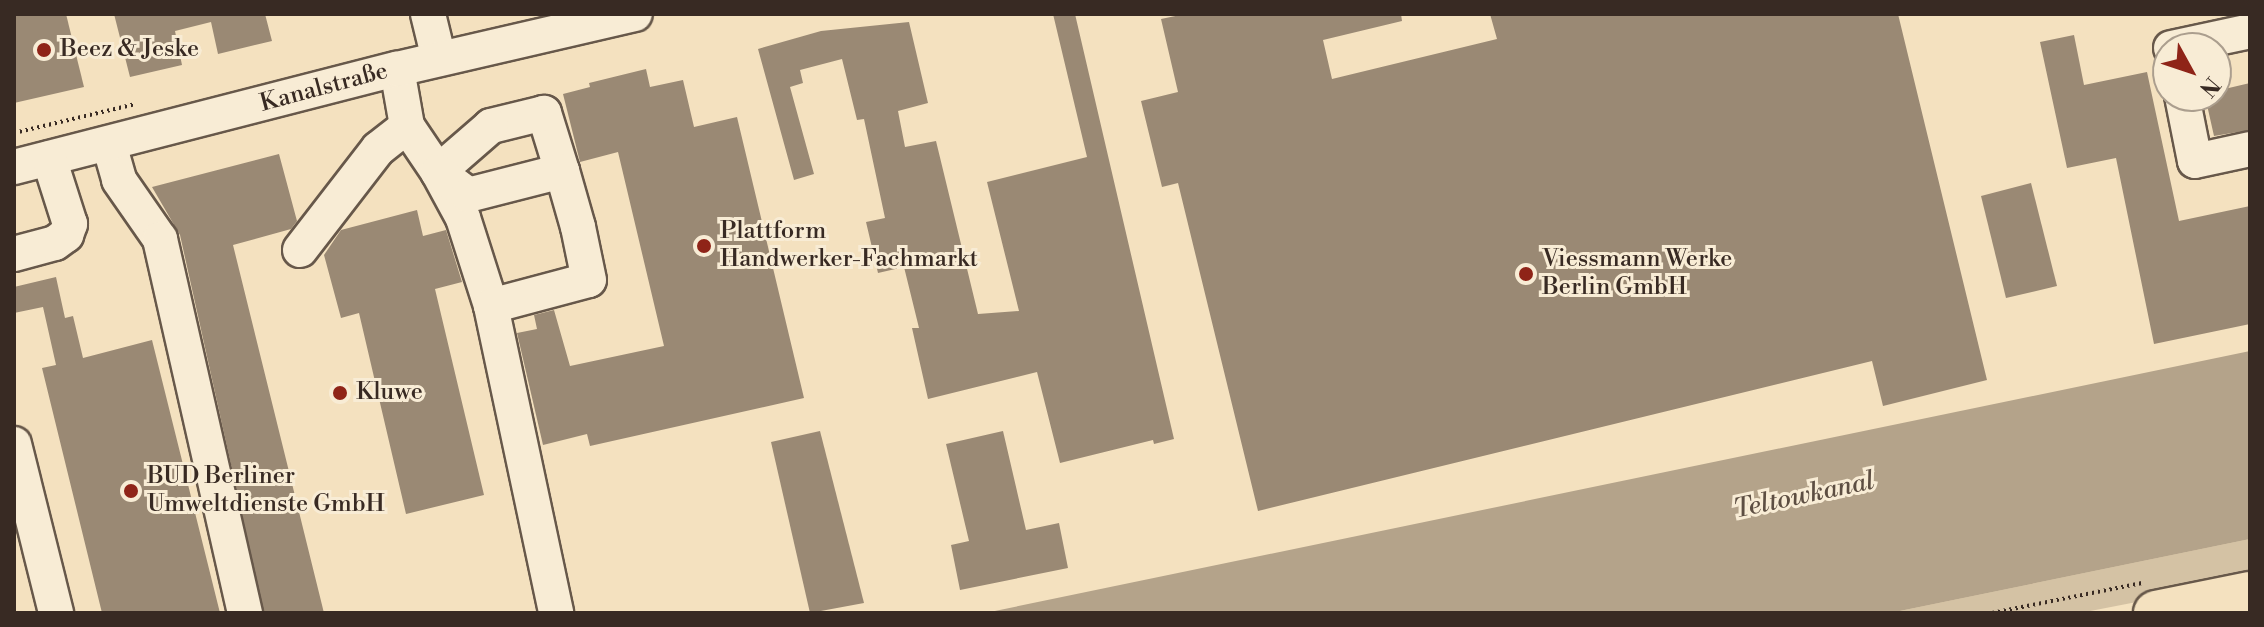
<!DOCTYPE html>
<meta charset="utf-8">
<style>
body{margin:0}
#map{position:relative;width:2264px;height:627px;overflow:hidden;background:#f4e1bf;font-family:"Libre Bodoni",serif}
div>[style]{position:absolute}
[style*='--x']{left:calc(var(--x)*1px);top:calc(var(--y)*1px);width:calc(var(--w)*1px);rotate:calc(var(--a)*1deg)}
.green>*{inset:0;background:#d4c2a4}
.water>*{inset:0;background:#b4a38a}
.building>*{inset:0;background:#9a8974}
.path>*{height:4px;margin-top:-2px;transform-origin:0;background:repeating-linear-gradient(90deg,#382a23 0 2px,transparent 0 6px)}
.roads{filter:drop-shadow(2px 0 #67584a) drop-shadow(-2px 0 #67584a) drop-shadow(0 2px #67584a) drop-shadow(0 -2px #67584a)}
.minor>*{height:34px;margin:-17px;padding:0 17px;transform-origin:17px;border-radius:17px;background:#f8ecd5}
.highway>*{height:44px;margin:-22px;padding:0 22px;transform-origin:22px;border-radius:22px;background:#f4e1bf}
.dots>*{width:22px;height:22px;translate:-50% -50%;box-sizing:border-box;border:4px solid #f8ecd5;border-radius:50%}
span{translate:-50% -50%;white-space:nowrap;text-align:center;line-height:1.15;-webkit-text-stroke:6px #f8ecd5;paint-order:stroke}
.poi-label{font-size:24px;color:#382a23}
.left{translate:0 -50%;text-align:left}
.street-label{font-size:24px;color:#382a23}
.water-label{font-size:26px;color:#5d4e42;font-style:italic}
.frame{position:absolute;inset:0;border:16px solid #382a23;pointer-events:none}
.north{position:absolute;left:2152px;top:32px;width:80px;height:80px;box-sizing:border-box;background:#f8ecd5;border:2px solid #ab9e8e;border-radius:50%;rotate:130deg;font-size:22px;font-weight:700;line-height:32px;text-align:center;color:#382a23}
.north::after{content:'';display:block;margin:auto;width:28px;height:36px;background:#8f2418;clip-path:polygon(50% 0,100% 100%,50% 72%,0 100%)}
</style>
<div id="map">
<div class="green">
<i style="clip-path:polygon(2250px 539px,2250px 580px,2080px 613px,1890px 613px)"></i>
</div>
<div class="water">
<i style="clip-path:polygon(2250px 351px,2250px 539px,1890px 613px,985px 613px)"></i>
</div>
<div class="building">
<i style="clip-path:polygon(14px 14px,66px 14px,84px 87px,14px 103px)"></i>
<i style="clip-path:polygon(114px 14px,265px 14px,272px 41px,218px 54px,211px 22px,175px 31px,182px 65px,130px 77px)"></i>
<i style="clip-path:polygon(1053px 14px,1075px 14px,1174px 439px,1154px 444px,1153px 440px,1060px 463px,1037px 372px,928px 399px,912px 328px,919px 328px,904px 267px,878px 273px,866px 222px,885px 218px,864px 119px,857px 120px,842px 59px,800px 70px,803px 83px,790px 87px,814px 174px,794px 180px,758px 49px,821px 31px,909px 22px,928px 103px,898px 111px,905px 147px,936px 141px,978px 314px,1019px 311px,987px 182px,1087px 157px)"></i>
<i style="clip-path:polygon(1185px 14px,1401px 14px,1402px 21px,1323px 40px,1332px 79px,1497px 39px,1490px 14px,1898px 14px,1987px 380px,1883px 406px,1872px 361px,1258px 511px,1178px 183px,1162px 187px,1141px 101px,1178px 92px,1161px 19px)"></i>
<i style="clip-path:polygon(2074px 35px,2084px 85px,2147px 72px,2179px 221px,2250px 206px,2250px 324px,2154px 344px,2116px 158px,2067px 168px,2040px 42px)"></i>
<i style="clip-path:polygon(646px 69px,650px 87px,683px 80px,694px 127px,737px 117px,804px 398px,590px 446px,587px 434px,543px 445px,517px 333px,537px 329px,534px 315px,554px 310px,570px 366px,664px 346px,618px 152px,580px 162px,563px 94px,590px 87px,589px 83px)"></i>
<i style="clip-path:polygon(2250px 83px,2250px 130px,2214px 136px,2205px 96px,2216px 96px,2216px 91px)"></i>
<i style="clip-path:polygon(279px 154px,297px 221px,291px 229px,233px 245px,324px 613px,264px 613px,180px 235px,152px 187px)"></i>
<i style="clip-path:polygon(2031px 183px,2057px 286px,2006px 298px,1981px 196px)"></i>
<i style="clip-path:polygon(417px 210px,423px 236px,446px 230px,462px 282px,435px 289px,484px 495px,406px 514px,359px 313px,341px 318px,324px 255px,341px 230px)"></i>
<i style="clip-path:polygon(56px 277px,65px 318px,73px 316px,83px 358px,152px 340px,220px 613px,102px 613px,42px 368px,56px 365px,43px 307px,14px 313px,14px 287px)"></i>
<i style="clip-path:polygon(820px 431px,864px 603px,810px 613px,771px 442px)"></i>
<i style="clip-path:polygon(1003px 431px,1026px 530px,1059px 523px,1068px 568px,960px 590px,951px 545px,969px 541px,946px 444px)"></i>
</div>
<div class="path">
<i style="--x:14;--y:133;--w:125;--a:-13.4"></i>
<i style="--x:1992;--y:613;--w:153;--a:-11.3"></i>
</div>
<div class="roads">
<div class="minor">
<i style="--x:428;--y:14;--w:46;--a:76.3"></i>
<i style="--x:2171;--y:48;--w:81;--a:-12.1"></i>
<i style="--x:397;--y:69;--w:58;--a:80"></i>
<i style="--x:407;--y:126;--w:55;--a:56"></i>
<i style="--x:438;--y:172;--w:52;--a:61.5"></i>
<i style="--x:463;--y:218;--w:92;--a:72.3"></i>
<i style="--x:491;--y:306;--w:314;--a:78"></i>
<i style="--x:2182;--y:96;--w:66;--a:78.7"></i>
<i style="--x:2195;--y:161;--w:56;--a:-12.3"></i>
<i style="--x:109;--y:144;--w:37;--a:74"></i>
<i style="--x:119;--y:180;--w:72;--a:55.2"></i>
<i style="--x:160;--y:239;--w:384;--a:77.2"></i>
<i style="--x:14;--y:167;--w:395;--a:-14.4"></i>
<i style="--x:397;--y:69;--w:244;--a:-13"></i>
<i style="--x:300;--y:250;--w:128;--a:-52.3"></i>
<i style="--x:378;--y:149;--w:37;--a:-38"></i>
<i style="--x:14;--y:254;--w:42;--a:-15"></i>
<i style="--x:55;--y:243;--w:14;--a:-36"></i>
<i style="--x:66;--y:235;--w:12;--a:-70"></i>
<i style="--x:70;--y:224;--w:69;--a:-107.7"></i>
<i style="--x:491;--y:306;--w:101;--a:-14.9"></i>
<i style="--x:589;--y:280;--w:54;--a:-101.7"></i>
<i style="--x:578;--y:227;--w:58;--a:-105.9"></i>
<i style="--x:562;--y:171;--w:61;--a:-107.2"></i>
<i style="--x:544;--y:113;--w:55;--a:166.2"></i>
<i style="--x:491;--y:126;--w:70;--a:139"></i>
<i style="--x:438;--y:172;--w:38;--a:37"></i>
<i style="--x:468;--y:195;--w:97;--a:-14.3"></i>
<i style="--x:14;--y:444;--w:174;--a:76"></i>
</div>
<div class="highway">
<i style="--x:2156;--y:613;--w:96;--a:-11.4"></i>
</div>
</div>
<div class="dots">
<i style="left:44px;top:50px;background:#8f2418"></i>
<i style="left:704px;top:246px;background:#8f2418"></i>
<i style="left:1526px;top:274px;background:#8f2418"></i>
<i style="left:340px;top:393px;background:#8f2418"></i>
<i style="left:131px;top:491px;background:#8f2418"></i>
</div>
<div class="poi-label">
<span class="left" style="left:60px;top:50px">Beez &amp; Jeske</span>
<span class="left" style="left:720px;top:246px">Plattform<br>Handwerker-Fachmarkt</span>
<span class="left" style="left:1542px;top:274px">Viessmann Werke<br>Berlin GmbH</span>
<span class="left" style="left:356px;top:393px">Kluwe</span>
<span class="left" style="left:147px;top:491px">BUD Berliner<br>Umweltdienste GmbH</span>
</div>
<div class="street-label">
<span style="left:324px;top:88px;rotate:-15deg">Kanalstraße</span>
</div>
<div class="water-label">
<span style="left:1804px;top:496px;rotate:-12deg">Teltowkanal</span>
</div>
<div class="frame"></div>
<div class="north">N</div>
</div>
